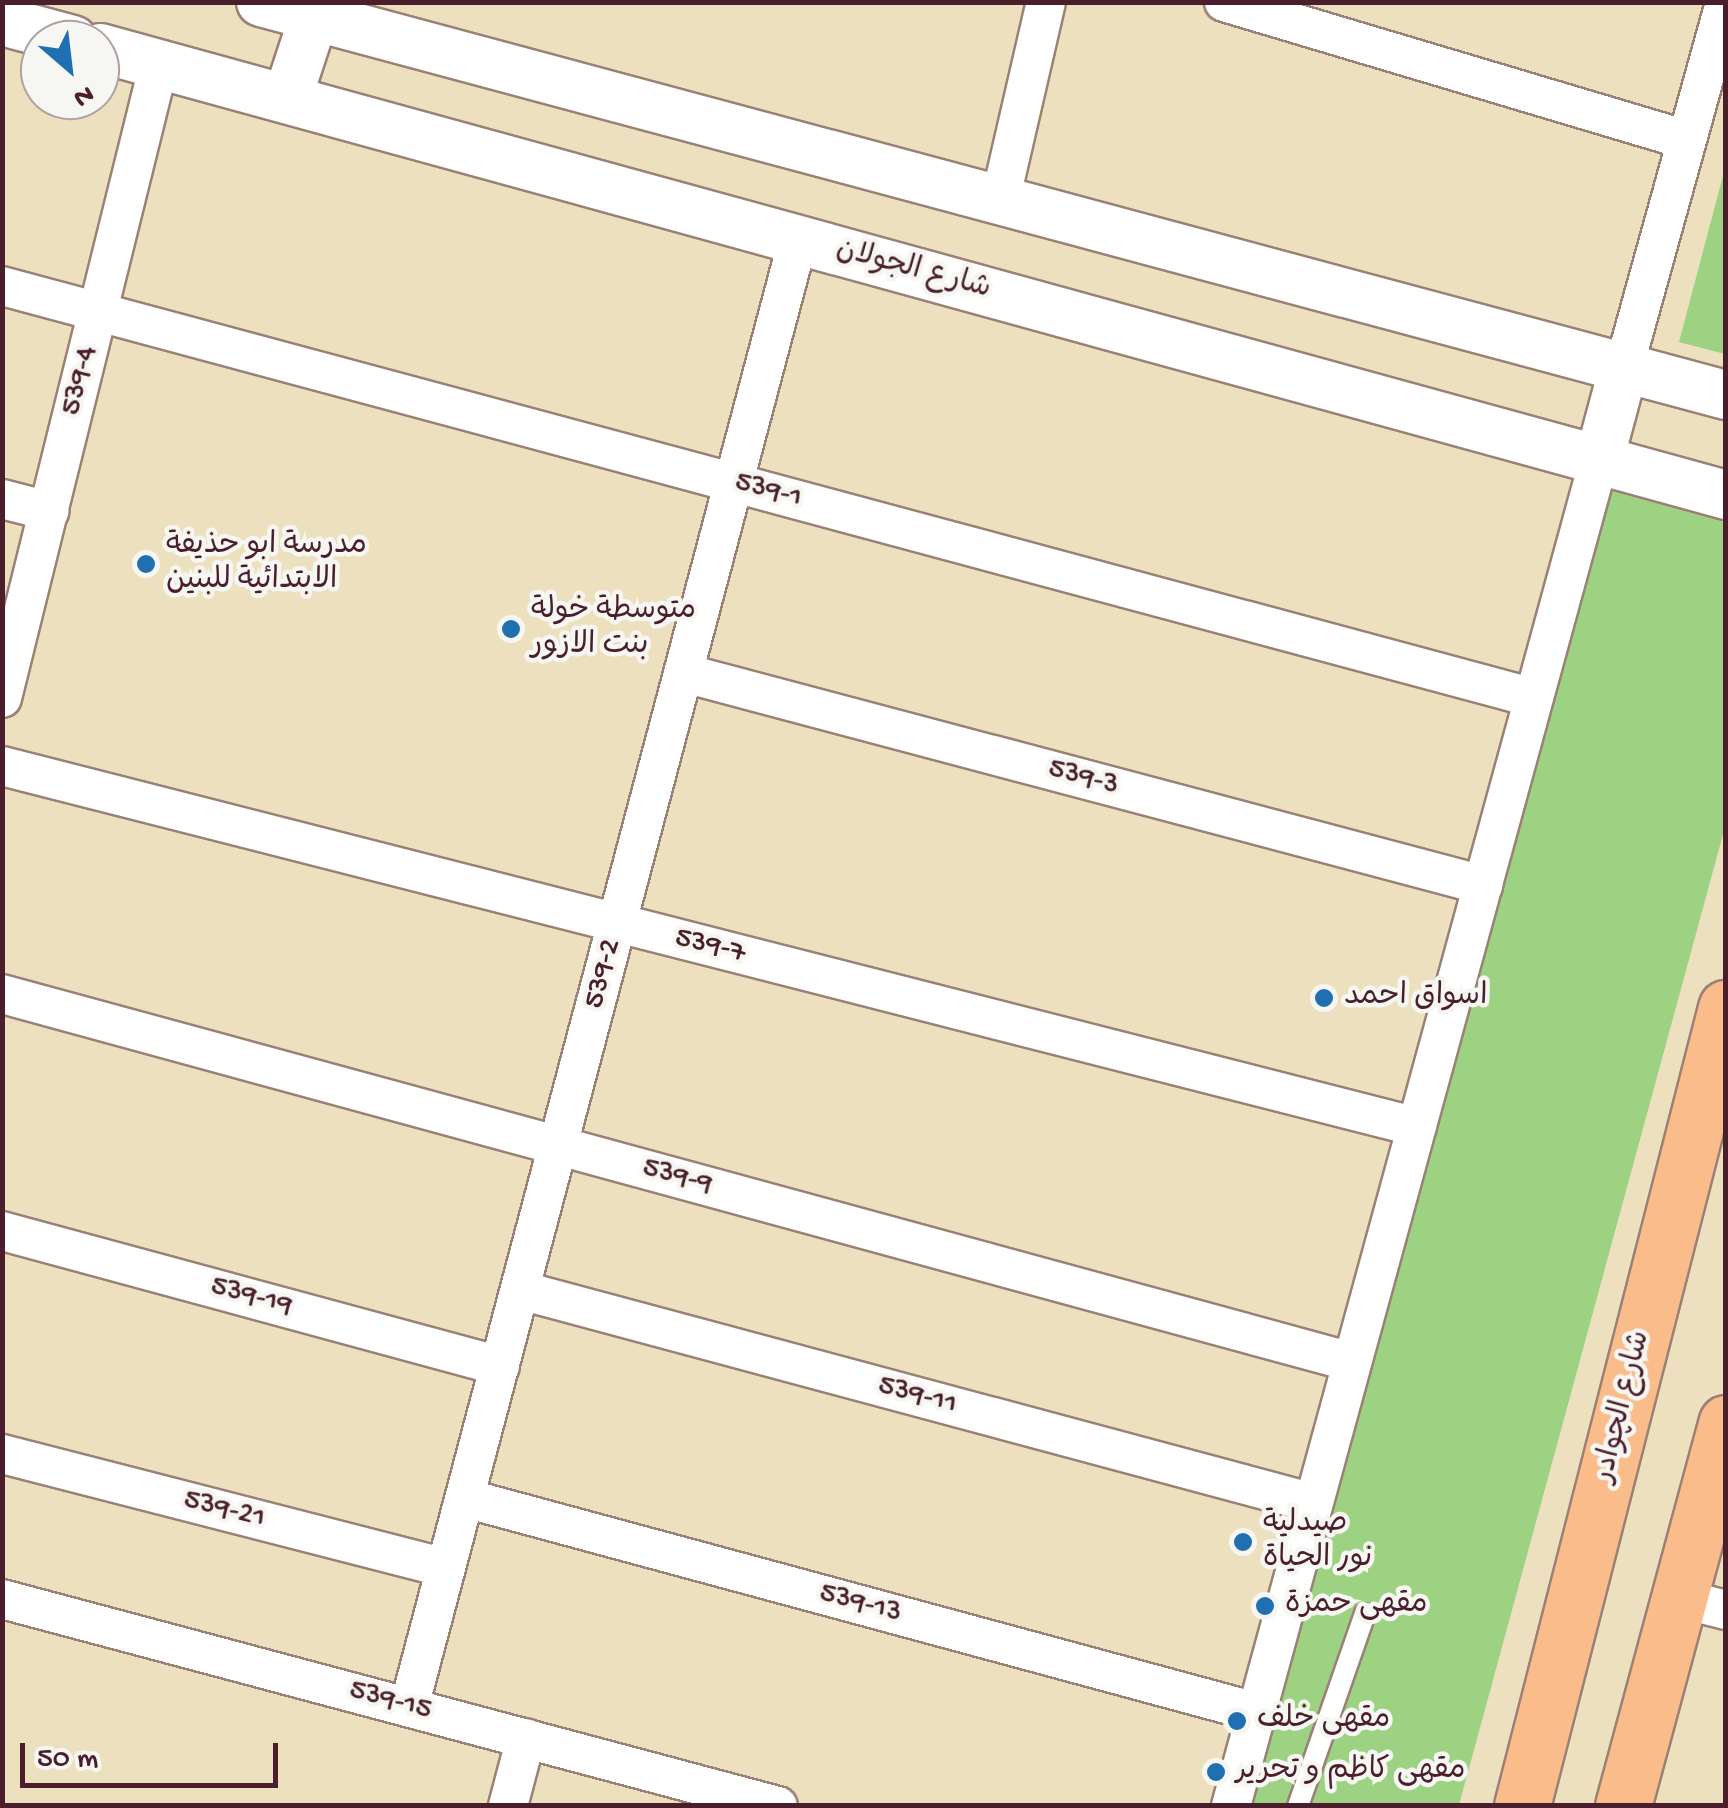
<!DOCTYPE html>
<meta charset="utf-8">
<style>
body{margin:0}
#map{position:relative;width:1728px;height:1808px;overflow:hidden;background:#ece0bf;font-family:"Gochi Hand","Playpen Sans Arabic",sans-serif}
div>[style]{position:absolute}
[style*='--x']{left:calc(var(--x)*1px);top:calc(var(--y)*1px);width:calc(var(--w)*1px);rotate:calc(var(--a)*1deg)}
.green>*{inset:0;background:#9dd283}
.roads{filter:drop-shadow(2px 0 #9b8075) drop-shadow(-2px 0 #9b8075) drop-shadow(0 2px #9b8075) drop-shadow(0 -2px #9b8075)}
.service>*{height:20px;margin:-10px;padding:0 10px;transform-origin:10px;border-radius:10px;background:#fff}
.minor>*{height:38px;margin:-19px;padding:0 19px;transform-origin:19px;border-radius:19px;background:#fff}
.tertiary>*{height:48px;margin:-24px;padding:0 24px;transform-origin:24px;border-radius:24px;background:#fff}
.primary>*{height:55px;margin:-27.5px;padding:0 27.5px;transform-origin:27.5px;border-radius:27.5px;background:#f9bc8a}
.dots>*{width:28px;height:28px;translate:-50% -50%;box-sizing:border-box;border:5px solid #f6f6f2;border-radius:50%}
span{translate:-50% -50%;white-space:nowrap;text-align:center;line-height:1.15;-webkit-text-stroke:9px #f6f6f2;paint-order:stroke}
.street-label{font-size:30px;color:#4a1f2b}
.poi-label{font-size:30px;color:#4a1f2b}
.left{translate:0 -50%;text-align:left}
.frame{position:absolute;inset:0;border:5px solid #4a1f2b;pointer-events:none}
.north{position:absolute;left:20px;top:20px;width:100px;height:100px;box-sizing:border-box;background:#f6f6f2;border:2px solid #b1a0a2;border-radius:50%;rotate:152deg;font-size:28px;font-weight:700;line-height:40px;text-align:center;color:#4a1f2b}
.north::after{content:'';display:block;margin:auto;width:35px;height:45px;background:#1f6fb2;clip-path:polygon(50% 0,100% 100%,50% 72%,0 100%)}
.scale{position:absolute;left:20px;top:1743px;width:258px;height:45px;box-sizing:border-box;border:5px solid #4a1f2b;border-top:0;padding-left:12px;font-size:30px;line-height:35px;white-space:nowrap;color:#4a1f2b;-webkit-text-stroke:8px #f6f6f2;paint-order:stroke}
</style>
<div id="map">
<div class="green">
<i style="clip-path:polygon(1725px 168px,1725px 354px,1679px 342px)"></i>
<i style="clip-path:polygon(1612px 486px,1725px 521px,1725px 827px,1459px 1805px,1252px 1806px)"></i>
</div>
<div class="roads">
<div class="service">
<i style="--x:1298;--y:1806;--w:203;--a:-70.8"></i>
</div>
<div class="minor">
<i style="--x:1224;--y:2;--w:480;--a:16.6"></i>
<i style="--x:1000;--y:201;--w:204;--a:-77"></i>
<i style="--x:2;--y:286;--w:1586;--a:15.05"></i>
<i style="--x:1624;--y:367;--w:379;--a:-74.5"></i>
<i style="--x:2;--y:499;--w:49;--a:14.3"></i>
<i style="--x:684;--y:673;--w:827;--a:14.86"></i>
<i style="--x:2;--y:698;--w:653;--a:-76.09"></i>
<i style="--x:2;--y:766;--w:1460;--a:14.31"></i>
<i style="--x:2;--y:994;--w:1399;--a:15.25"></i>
<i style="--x:2;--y:1231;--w:516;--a:15.17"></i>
<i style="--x:520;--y:1290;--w:821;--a:15.03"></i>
<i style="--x:2;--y:1454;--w:458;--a:14.4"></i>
<i style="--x:465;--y:1498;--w:819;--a:15.14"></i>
<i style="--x:1675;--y:1597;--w:53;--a:14.3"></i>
<i style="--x:2;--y:1599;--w:803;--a:14.94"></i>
<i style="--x:409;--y:1707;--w:1518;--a:-75.15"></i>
<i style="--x:508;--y:1806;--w:70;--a:-75.2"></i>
<i style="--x:1231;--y:1806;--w:1395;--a:-74.71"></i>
</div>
<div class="tertiary">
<i style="--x:261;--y:2;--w:1517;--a:15.02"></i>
<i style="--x:2;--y:21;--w:73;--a:15"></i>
<i style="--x:100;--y:48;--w:1686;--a:15.37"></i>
<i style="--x:287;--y:99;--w:86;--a:-71.8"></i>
<i style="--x:1599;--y:460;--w:96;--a:-75"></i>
</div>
<div class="primary">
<i style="--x:1522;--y:1806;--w:824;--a:-75.66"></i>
<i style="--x:1623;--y:1806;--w:397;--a:-74.9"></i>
</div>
</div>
<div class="dots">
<i style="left:146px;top:564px;background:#1f6fb2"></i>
<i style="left:511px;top:629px;background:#1f6fb2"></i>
<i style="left:1324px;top:998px;background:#1f6fb2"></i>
<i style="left:1243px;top:1542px;background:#1f6fb2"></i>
<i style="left:1265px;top:1606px;background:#1f6fb2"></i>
<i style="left:1237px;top:1721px;background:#1f6fb2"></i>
<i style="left:1216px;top:1772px;background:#1f6fb2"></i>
</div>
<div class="street-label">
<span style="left:913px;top:271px;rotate:15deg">شارع الجولان</span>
<span style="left:81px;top:381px;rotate:-76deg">539-4</span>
<span style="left:768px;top:492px;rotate:15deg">539-1</span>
<span style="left:1083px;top:779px;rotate:15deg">539-3</span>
<span style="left:710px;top:947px;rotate:14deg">539-7</span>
<span style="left:604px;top:974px;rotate:-75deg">539-2</span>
<span style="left:677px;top:1178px;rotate:15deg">539-9</span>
<span style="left:251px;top:1298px;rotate:15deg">539-19</span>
<span style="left:917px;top:1397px;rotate:15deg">539-11</span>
<span style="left:1624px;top:1407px;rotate:-76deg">شارع الچوادر</span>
<span style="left:224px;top:1511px;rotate:14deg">539-21</span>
<span style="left:860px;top:1605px;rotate:15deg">539-13</span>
<span style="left:390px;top:1702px;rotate:15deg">539-15</span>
</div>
<div class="poi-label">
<span class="left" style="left:166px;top:564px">مدرسة ابو حذيفة<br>الابتدائية للبنين</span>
<span class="left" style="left:531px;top:629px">متوسطة خولة<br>بنت الازور</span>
<span class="left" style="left:1344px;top:998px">اسواق احمد</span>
<span class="left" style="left:1263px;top:1542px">صيدلية<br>نور الحياة</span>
<span class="left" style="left:1285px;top:1606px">مقهى حمزة</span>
<span class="left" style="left:1257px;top:1721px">مقهى خلف</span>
<span class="left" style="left:1236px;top:1772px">مقهى كاظم و تحرير</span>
</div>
<div class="frame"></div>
<div class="north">N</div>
<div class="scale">50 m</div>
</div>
